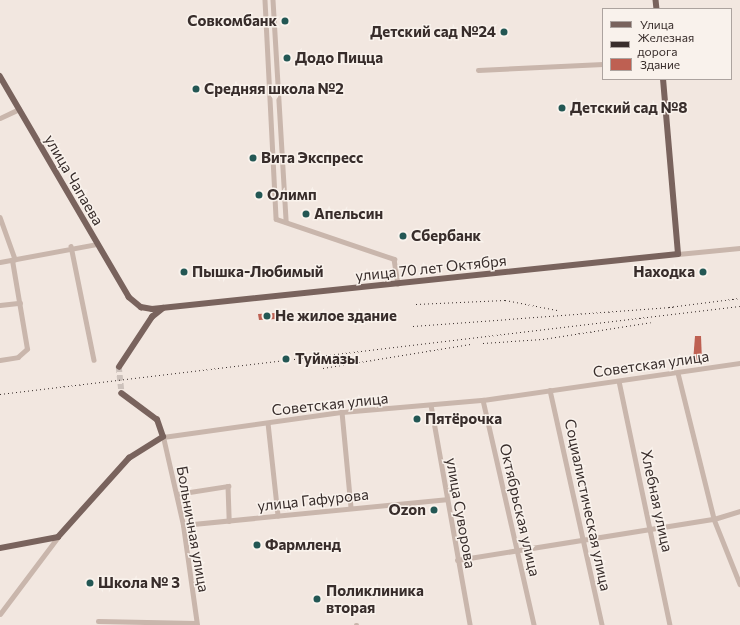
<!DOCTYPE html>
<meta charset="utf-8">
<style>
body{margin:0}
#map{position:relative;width:740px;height:625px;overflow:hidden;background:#f2e7e0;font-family:Commissioner,sans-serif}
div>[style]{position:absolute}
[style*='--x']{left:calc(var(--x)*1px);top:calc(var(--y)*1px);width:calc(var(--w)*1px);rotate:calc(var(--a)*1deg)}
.building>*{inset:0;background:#be6052}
.major-tunnel>*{height:5.5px;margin-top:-2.75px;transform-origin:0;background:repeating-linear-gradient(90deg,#cdc2bc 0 5.5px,transparent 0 8.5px)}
.minor>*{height:4.5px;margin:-2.25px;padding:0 2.25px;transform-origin:2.25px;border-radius:2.25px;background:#c9b6ac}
.major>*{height:5.5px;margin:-2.75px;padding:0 2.75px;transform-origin:2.75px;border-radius:2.75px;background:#79635d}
.rail>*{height:1px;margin-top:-0.5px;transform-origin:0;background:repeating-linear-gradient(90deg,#382d2b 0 1px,transparent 0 4px)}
.dots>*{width:11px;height:11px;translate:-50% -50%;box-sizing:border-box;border:2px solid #f9f2ec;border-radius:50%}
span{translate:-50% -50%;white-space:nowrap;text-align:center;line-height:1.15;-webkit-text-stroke:3px #f9f2ec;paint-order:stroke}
.poi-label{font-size:15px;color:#382d2b;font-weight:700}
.right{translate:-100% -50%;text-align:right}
.left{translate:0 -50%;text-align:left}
.street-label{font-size:15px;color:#382d2b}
.legend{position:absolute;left:602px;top:8px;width:130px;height:72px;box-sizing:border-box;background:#f9f2ec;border:1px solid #aca39f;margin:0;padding:5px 7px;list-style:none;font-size:12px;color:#382d2b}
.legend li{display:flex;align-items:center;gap:8px;height:20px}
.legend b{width:20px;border:1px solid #aca39f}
</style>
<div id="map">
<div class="building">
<i style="clip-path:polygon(275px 313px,276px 319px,259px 320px,258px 314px)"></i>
<i style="clip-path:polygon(695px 336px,701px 336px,702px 361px,693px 362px)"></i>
</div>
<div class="major-tunnel">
<i style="--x:119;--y:367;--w:27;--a:84"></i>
</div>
<div class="minor">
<i style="--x:265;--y:0;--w:219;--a:87.1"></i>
<i style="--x:276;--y:219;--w:125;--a:18.7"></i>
<i style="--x:394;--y:259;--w:25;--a:81"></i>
<i style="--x:273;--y:0;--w:222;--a:86.6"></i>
<i style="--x:478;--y:70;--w:125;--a:-2.7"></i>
<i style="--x:0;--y:118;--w:21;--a:-25"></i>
<i style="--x:0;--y:217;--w:45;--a:70.3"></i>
<i style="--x:71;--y:246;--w:116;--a:78.6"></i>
<i style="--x:678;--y:254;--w:62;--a:-5.5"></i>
<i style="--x:0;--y:262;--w:99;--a:-10.5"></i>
<i style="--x:0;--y:305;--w:20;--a:-6"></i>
<i style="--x:0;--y:360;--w:18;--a:-9"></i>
<i style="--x:18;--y:357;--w:12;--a:-42"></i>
<i style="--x:27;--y:349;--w:90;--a:-99.6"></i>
<i style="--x:678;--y:373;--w:150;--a:76.1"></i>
<i style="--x:714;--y:519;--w:70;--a:68.2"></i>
<i style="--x:619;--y:381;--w:249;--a:78.2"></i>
<i style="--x:550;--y:390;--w:241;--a:77.5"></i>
<i style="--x:483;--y:400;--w:231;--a:77.2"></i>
<i style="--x:431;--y:405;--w:223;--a:79.9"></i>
<i style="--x:342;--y:412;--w:96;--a:84.6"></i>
<i style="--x:268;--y:423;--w:93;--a:83.8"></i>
<i style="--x:177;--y:494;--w:52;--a:-8.9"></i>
<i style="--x:228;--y:486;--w:35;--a:88"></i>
<i style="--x:183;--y:525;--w:264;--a:-5.6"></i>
<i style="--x:457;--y:560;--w:260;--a:-9.1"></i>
<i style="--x:714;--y:519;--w:27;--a:-17"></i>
<i style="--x:0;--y:614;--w:96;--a:-53"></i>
<i style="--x:98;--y:621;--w:98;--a:1.2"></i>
<i style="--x:197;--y:625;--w:101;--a:-98"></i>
<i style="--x:183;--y:525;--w:90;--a:-102.8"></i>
<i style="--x:163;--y:437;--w:181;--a:-8"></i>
<i style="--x:342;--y:412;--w:142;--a:-4.9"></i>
<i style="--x:483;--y:400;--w:260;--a:-8.2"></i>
<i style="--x:356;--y:625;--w:1;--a:0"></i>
</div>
<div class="major">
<i style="--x:656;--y:0;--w:9;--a:84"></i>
<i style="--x:0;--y:76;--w:256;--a:59.7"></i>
<i style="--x:129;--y:297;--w:16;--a:40"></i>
<i style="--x:141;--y:307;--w:11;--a:10"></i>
<i style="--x:152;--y:309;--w:529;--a:-5.97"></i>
<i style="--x:678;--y:254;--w:176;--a:-94.9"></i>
<i style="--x:119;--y:367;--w:60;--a:-56.6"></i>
<i style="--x:152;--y:317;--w:14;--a:-39"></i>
<i style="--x:0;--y:548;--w:59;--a:-10.7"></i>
<i style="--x:58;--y:537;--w:106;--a:-48.1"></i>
<i style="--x:129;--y:458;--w:40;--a:-32"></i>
<i style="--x:163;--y:437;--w:18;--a:-109"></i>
<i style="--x:157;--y:420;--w:44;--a:-143.4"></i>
</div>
<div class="rail">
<i style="--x:416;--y:304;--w:89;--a:-2.6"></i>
<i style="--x:505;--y:300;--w:53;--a:10.9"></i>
<i style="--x:669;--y:307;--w:72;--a:-7.2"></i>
<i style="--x:413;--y:326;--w:262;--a:-4.2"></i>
<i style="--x:483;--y:343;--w:60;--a:-3.8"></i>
<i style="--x:543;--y:339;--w:109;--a:-8.9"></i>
<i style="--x:323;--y:368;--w:151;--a:-9.2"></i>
<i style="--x:0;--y:394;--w:745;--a:-6.78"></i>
</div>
<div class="dots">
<i style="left:285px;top:21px;background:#235754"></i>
<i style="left:504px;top:32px;background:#235754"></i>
<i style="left:287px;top:58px;background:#235754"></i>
<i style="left:196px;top:89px;background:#235754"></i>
<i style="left:562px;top:108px;background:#235754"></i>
<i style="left:253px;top:158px;background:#235754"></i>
<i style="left:259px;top:195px;background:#235754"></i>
<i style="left:306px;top:214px;background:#235754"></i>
<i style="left:403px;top:236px;background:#235754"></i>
<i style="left:184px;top:272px;background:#235754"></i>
<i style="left:703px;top:272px;background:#235754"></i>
<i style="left:267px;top:316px;background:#235754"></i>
<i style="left:286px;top:359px;background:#235754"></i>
<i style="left:417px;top:419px;background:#235754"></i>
<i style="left:434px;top:510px;background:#235754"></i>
<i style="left:257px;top:545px;background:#235754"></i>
<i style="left:90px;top:583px;background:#235754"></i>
<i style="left:317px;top:599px;background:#235754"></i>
</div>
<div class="poi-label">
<span class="right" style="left:277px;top:21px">Совкомбанк</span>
<span class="right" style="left:496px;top:32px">Детский сад №24</span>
<span class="left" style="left:295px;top:58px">Додо Пицца</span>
<span class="left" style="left:204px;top:89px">Средняя школа №2</span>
<span class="left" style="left:570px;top:108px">Детский сад №8</span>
<span class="left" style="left:261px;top:158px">Вита Экспресс</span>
<span class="left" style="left:267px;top:195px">Олимп</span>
<span class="left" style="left:314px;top:214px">Апельсин</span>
<span class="left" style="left:411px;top:236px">Сбербанк</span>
<span class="left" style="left:192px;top:272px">Пышка-Любимый</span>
<span class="right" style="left:695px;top:272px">Находка</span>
<span class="left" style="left:275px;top:316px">Не жилое здание</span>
<span class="left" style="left:295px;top:359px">Туймазы</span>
<span class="left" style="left:425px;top:419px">Пятёрочка</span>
<span class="right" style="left:426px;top:510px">Ozon</span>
<span class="left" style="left:265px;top:545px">Фармленд</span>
<span class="left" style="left:98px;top:583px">Школа № 3</span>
<span class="left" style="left:326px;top:599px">Поликлиника<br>вторая</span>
</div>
<div class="street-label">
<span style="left:74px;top:180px;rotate:60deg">улица Чапаева</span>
<span style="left:431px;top:268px;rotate:-6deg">улица 70 лет Октября</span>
<span style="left:651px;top:364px;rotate:-8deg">Советская улица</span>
<span style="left:330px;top:404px;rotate:-6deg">Советская улица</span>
<span style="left:313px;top:500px;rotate:-6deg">улица Гафурова</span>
<span style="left:657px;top:501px;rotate:78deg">Хлебная улица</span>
<span style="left:588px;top:505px;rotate:78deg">Социалистическая улица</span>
<span style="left:520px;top:510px;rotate:77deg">Октябрьская улица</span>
<span style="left:461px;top:513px;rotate:80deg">улица Суворова</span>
<span style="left:193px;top:529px;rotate:80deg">Больничная улица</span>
</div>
<ul class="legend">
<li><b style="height:5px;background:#79635d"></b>Улица</li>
<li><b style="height:5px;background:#382d2b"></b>Железная дорога</li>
<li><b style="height:11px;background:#be6052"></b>Здание</li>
</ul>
</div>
